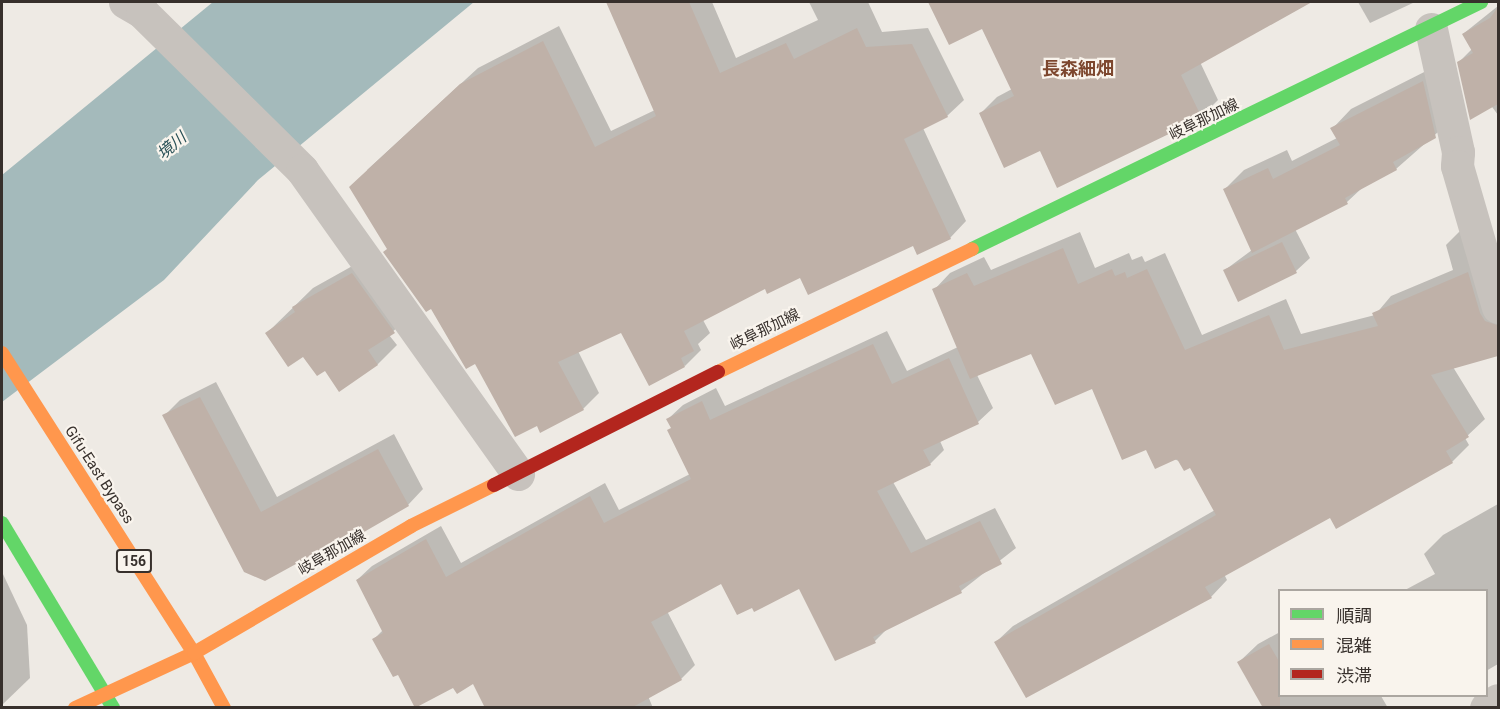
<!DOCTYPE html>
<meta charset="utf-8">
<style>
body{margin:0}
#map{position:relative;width:1500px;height:709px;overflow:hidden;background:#eeeae4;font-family:Roboto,"Noto Sans JP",sans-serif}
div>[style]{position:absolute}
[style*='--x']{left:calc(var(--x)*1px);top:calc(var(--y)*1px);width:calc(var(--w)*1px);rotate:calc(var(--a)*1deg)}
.water>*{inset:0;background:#a4babb}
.shadow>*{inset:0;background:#0003}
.building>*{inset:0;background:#bfb1a8}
.street>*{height:33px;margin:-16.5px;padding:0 16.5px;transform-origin:16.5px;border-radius:16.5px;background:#c7c2bd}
.fast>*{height:14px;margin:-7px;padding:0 7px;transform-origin:7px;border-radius:7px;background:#63d668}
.slow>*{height:14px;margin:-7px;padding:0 7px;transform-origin:7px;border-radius:7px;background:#ff974d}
.jam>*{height:14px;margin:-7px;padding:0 7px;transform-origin:7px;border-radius:7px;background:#b3261e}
span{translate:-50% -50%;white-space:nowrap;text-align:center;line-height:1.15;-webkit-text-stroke:4.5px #f9f4ed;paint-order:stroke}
.shield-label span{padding:2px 4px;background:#f9f4ed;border:2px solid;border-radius:4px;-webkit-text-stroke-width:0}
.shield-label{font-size:14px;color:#37302c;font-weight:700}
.street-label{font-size:15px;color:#37302c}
.water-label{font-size:16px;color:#264e54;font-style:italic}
.quarter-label{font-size:18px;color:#7d472e;font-weight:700}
.frame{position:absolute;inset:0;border:3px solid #37302c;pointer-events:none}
.legend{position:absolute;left:1278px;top:589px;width:210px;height:108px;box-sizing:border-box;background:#f9f4ed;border:2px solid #aba6a0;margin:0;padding:8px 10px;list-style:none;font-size:18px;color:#37302c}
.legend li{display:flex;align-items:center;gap:12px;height:30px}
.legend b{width:30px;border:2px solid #aba6a0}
</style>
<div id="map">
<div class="water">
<i style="clip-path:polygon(213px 2px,474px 2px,258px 180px,164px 280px,2px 402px,2px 175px)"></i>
</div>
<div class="shadow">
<i style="clip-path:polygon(608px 2px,712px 2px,736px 58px,818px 20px,809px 2px,868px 2px,882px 32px,928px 28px,964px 100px,947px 116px,923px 128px,966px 221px,950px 238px,914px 244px,766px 287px,703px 320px,710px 333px,698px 344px,701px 350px,685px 366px,622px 331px,578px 351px,599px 393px,583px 409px,538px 424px,476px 362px,389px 248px,367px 170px,478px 68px,559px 26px,611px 131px,655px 110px)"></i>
<i style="clip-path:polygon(1008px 2px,1295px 2px,1279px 17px,1200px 62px,1218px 100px,1201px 117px,1041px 149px,980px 114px,997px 97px,1012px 89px,998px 7px)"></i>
<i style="clip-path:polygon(1358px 2px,1415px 2px,1370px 23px)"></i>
<i style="clip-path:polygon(1498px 6px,1498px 115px,1459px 62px,1472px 49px,1463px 34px)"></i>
<i style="clip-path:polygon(1442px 63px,1454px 118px,1396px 169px,1362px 188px,1347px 202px,1295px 229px,1310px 258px,1296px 271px,1225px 270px,1252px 250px,1225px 189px,1244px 170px,1287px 150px,1292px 161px,1337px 138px,1332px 129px,1351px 109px)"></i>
<i style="clip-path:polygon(1463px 228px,1498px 295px,1498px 354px,1453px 367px,1485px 419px,1465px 438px,1469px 445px,1452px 462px,1336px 527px,1330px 515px,1224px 574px,1227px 580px,1211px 597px,996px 642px,1013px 626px,1215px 510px,1191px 466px,1147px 448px,1093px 387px,1031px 352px,977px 375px,993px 408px,978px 422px,940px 441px,944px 450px,930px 464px,893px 482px,926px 540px,995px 508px,1016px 548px,961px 591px,890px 626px,875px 641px,836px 659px,800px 587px,722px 582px,667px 611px,695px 665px,681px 679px,648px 696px,653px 708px,487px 708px,474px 682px,454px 686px,398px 673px,374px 639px,383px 630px,357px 580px,372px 566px,441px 526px,461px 563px,605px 483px,619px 510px,690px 474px,668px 419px,683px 405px,716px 388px,725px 406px,887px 331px,907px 371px,958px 347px,934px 290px,950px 273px,984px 257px,991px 270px,1080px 232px,1095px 268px,1129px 253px,1132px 260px,1142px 256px,1145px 262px,1165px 253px,1202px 335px,1286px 299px,1301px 334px,1375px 315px,1391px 296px,1453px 270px,1446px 245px)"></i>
<i style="clip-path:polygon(372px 255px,413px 313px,389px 335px,397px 345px,378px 364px,339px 390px,325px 369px,267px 333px,313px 288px)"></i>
<i style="clip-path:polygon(216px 382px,277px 497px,394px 434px,423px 489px,408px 505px,265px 579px,164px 416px,180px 400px)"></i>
<i style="clip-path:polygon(1498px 504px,1498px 664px,1486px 671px,1486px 590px,1405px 590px,1435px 574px,1424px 554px,1443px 535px)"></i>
<i style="clip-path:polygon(2px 572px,27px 625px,30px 678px,2px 705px)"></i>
<i style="clip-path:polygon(1280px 632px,1280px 696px,1381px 696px,1388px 708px,1265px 708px,1239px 662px,1258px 644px)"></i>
</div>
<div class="building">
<i style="clip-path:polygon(606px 2px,689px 2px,720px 73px,786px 43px,794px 59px,857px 28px,866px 47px,912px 44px,948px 117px,904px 139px,951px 239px,917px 255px,913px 246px,808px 295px,800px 278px,767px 294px,765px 289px,684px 331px,694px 351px,681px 358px,685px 367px,649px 386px,621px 333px,558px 362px,584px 410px,540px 433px,537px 426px,515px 437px,475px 364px,466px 369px,431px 309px,426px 312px,383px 252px,387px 249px,349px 187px,460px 84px,543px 41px,595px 147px,656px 116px)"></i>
<i style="clip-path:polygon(928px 2px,1312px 2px,1181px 75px,1202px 118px,1057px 188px,1040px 151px,1004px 168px,979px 113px,1014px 96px,982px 29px,949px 45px)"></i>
<i style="clip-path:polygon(1498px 7px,1498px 104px,1470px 120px,1457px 62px,1473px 53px,1462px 34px,1490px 18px)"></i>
<i style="clip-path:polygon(1423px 81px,1436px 138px,1393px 162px,1397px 170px,1345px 198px,1348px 204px,1252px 253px,1223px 189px,1268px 168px,1273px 179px,1340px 145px,1330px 128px)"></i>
<i style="clip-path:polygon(1282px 242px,1297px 273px,1238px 302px,1223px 270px)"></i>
<i style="clip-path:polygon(1063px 248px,1078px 284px,1112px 269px,1115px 276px,1125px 272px,1127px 278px,1147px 269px,1185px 350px,1269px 315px,1284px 350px,1378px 326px,1372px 313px,1468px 272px,1480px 313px,1485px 321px,1497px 325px,1498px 356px,1431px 375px,1469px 437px,1446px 451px,1453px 463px,1336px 529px,1330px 518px,1205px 587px,1212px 598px,1026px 698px,994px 642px,1216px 515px,1190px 468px,1184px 471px,1177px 459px,1155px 469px,1146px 450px,1122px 460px,1092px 389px,1055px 405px,1031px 354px,970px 379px,932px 289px,967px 273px,974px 286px)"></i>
<i style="clip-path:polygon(352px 273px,395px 333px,368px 350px,378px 365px,339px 392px,325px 371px,317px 376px,303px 357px,288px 367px,265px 333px,295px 312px,292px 307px)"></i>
<i style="clip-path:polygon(873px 344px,892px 384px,949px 358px,979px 424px,923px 450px,931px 465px,877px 491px,911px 553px,980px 521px,1002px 564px,959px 586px,962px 593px,873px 637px,876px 643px,835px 661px,799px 589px,754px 612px,752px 608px,737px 615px,721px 584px,651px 622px,682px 680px,631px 708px,485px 708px,473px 684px,457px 694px,453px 688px,415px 708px,398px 675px,393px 677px,372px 639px,383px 633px,356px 580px,426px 539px,446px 577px,590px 496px,604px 523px,691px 479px,667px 430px,671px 428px,666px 419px,702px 401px,710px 420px)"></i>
<i style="clip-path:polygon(200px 397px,261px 512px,378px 449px,409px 506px,338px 547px,336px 542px,265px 581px,244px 572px,162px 415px)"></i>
<i style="clip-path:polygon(1269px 644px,1280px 663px,1280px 708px,1263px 708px,1237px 662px)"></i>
</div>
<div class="street">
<i style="--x:125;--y:2;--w:20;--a:30"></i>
<i style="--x:142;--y:12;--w:225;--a:44.6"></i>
<i style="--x:302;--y:170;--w:373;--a:54.6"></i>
<i style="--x:1431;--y:29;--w:126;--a:77.6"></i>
<i style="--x:1458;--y:152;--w:14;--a:94"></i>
<i style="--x:1457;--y:166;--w:147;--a:73.8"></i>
<i style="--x:1486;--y:708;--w:14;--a:-34"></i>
</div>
<div class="fast">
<i style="--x:972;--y:249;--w:566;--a:-25.89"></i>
<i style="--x:2;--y:523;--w:216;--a:59"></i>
</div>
<div class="slow">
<i style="--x:2;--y:353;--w:356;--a:57.4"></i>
<i style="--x:194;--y:653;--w:63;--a:61.4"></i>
<i style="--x:718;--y:372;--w:282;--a:-25.8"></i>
<i style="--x:75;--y:708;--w:131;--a:-24.8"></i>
<i style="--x:194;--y:653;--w:251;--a:-30.3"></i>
<i style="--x:411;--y:526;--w:93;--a:-26.3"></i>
</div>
<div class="jam">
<i style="--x:494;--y:485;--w:251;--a:-26.8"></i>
</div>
<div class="shield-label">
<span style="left:134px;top:561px">156</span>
</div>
<div class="street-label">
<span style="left:1204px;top:120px;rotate:-26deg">岐阜那加線</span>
<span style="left:765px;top:330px;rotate:-26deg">岐阜那加線</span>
<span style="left:99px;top:475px;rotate:57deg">Gifu-East Bypass</span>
<span style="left:332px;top:553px;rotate:-30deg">岐阜那加線</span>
</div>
<div class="water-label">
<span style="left:172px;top:146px;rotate:-40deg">境川</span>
</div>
<div class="quarter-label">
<span style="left:1078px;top:69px">長森細畑</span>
</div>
<div class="frame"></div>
<ul class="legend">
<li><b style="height:8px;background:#63d668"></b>順調</li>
<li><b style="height:8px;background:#ff974d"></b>混雑</li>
<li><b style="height:8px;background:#b3261e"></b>渋滞</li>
</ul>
</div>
